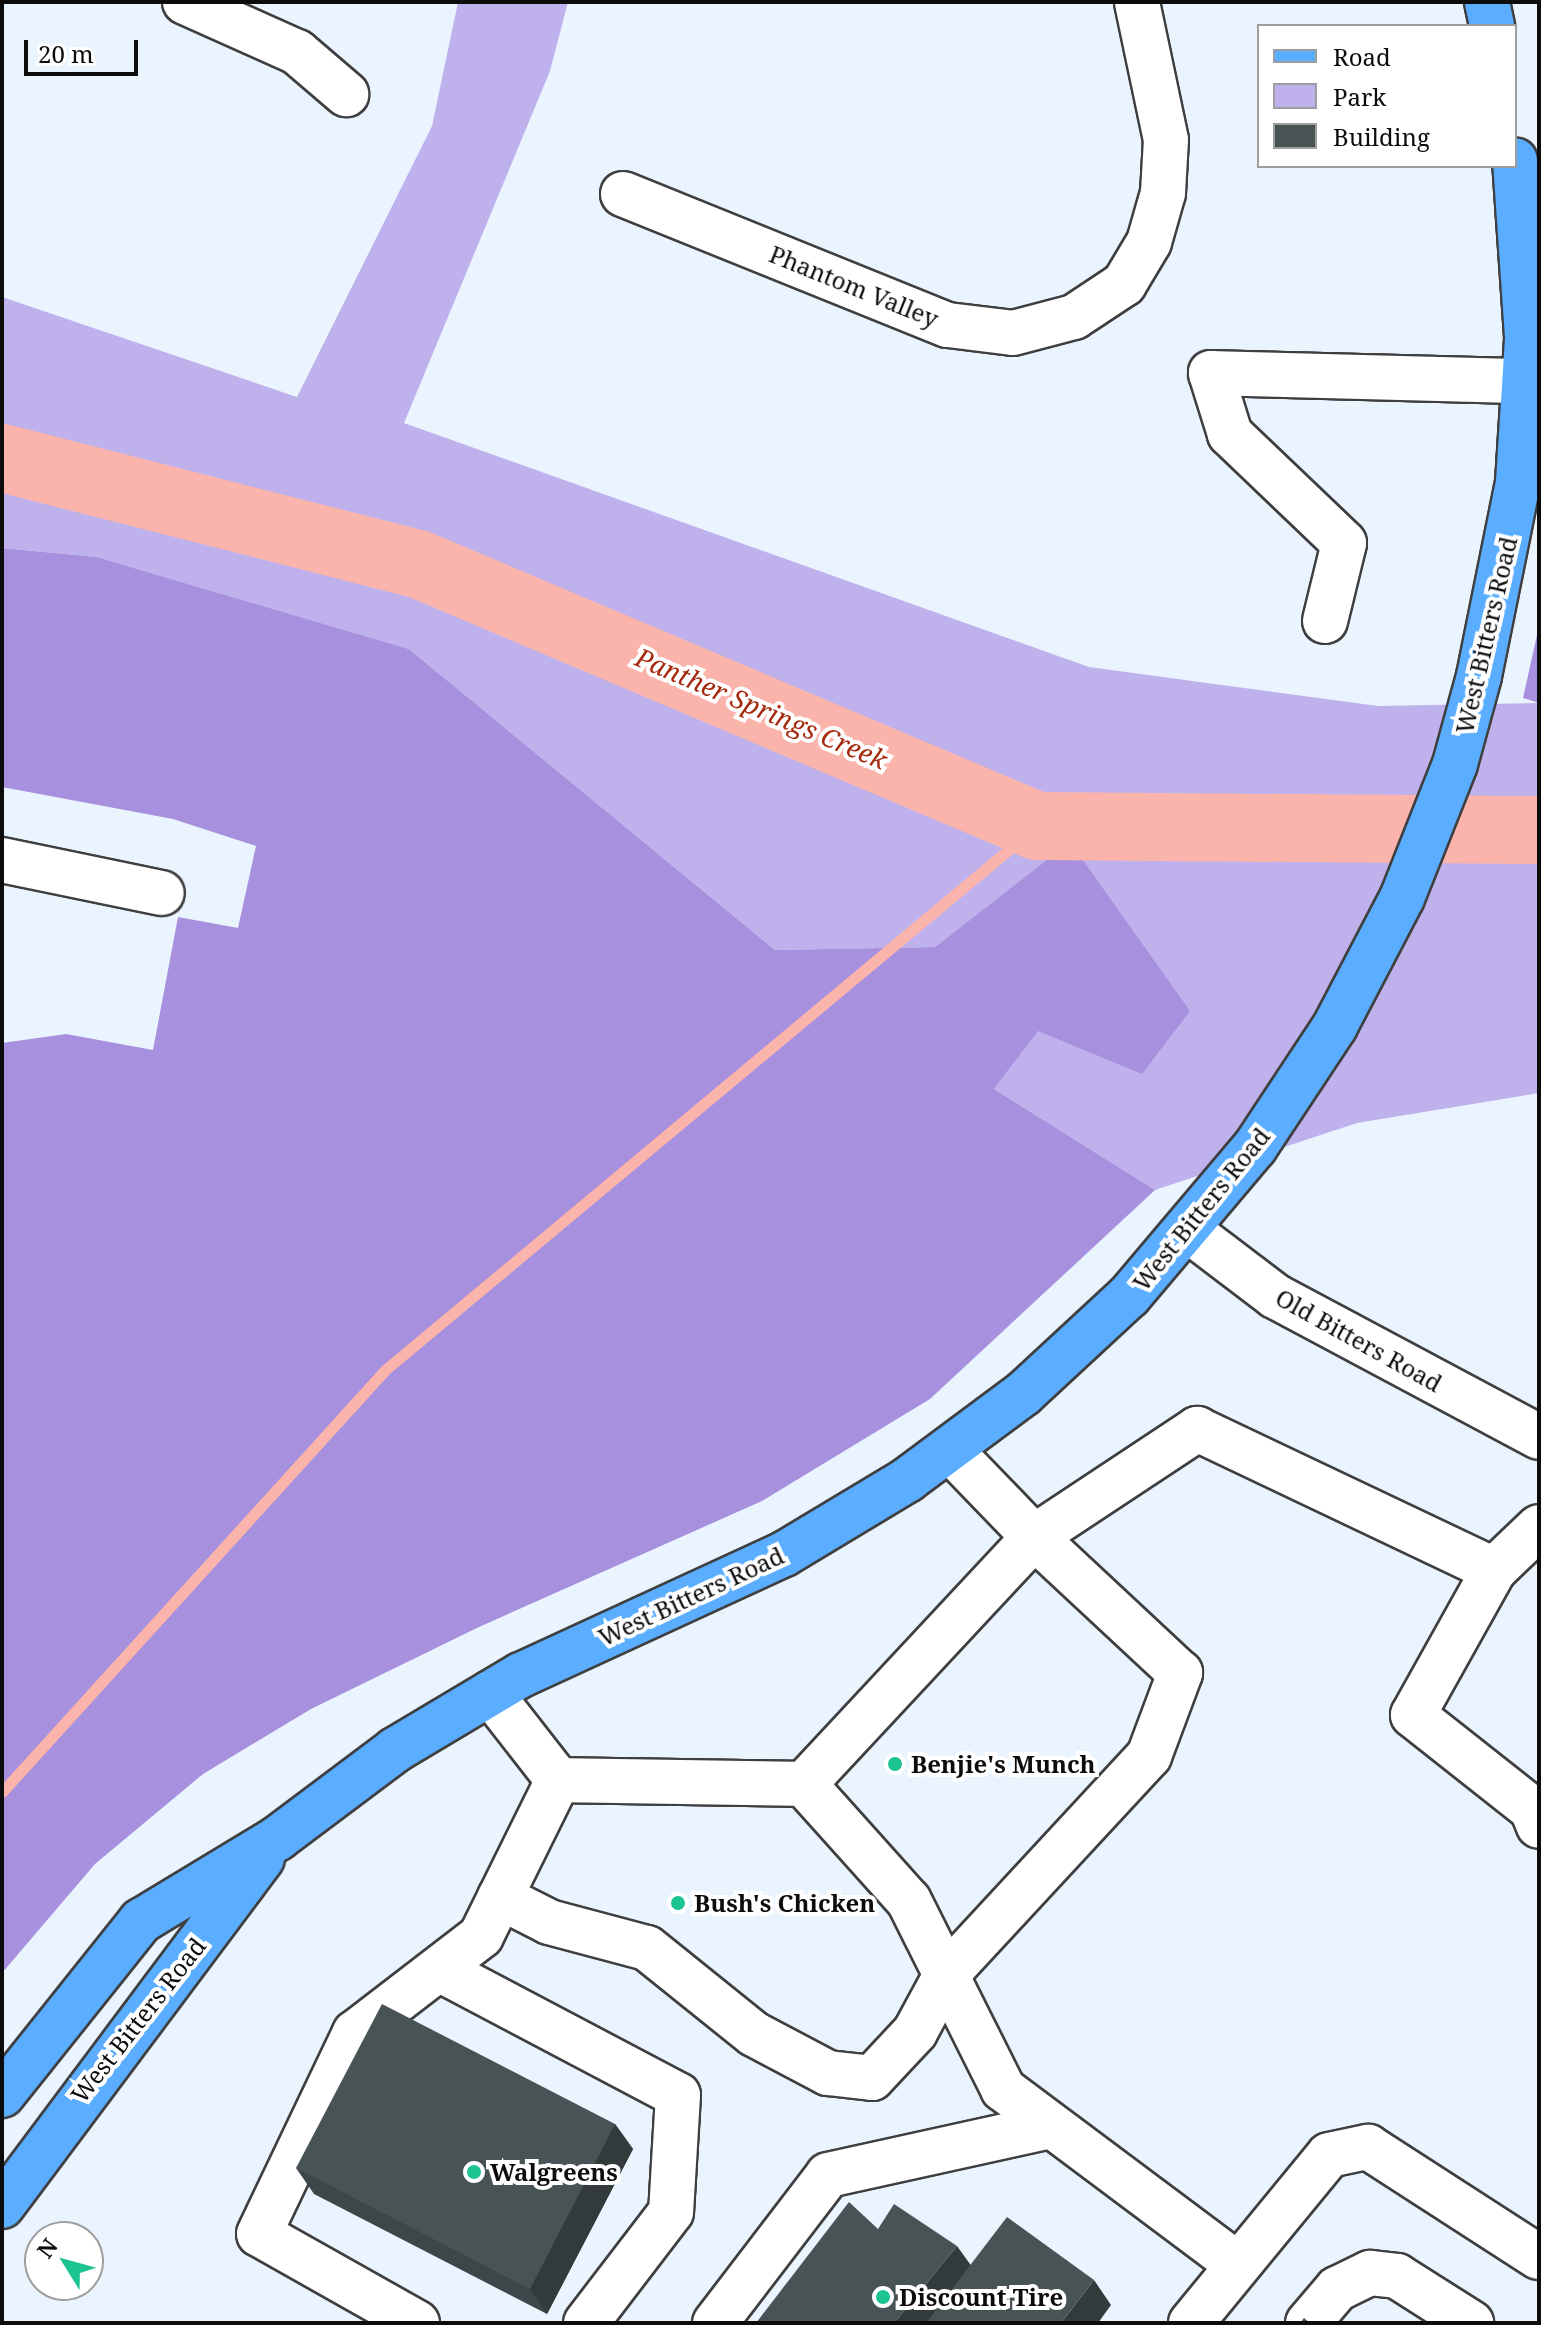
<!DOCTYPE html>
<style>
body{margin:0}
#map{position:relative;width:1541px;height:2325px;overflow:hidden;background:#eaf4ff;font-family:"Noto Serif",serif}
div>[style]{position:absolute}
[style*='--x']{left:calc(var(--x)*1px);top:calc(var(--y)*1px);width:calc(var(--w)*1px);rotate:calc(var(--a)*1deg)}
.green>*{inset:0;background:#bfb2ec}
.forest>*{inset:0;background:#a790dd}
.stream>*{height:11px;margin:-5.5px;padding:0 5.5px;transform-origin:5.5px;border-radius:5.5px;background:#fab4ab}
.river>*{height:68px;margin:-34px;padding:0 34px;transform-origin:34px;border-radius:34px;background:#fab4ab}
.roads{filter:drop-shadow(2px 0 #3f3f3f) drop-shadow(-2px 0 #3f3f3f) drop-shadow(0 2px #3f3f3f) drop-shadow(0 -2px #3f3f3f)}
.minor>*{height:44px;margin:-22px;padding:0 22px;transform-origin:22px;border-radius:22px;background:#fff}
.major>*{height:44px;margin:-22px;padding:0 22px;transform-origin:22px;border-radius:22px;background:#5aadff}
.wall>*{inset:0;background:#3d4749}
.shaded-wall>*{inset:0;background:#323a3c}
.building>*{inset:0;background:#475355}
.dots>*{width:22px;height:22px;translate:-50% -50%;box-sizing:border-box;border:4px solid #fff;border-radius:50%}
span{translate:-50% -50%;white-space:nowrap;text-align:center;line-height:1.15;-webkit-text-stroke:8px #fff;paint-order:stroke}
.street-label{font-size:24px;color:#0c0c0c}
.poi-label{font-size:24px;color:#0c0c0c;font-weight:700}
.left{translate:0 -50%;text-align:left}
.water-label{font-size:26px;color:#a5290d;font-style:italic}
.frame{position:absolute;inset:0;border:4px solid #0c0c0c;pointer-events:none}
.legend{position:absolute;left:1257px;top:24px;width:260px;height:144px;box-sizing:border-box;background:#fff;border:2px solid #9e9e9e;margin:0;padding:10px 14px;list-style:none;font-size:24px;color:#0c0c0c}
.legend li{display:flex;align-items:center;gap:16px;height:40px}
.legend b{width:40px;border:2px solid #9e9e9e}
.north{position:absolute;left:24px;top:2221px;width:80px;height:80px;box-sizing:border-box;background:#fff;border:2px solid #9e9e9e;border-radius:50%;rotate:307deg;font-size:22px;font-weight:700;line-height:32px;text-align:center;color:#0c0c0c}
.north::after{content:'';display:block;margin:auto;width:28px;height:36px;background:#1bc491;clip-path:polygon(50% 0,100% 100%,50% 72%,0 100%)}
.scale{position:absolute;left:24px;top:40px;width:114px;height:36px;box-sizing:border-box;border:4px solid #0c0c0c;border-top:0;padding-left:10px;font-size:24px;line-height:28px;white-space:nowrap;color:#0c0c0c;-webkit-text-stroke:6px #fff;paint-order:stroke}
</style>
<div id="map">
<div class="green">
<i style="clip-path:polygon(458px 2px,568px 2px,550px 71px,404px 423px,1089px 667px,1378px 706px,1539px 703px,1539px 1093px,1357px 1123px,1155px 1190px,994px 1089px,1038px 1030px,1070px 843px,935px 947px,775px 950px,409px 649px,97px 557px,2px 548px,2px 297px,297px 397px,432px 126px)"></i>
</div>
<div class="forest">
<i style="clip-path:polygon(2px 548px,97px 557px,409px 649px,775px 950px,935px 947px,1070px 842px,1190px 1011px,1142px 1074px,1038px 1031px,994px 1089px,1155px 1190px,930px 1399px,762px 1501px,479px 1627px,311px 1709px,203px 1774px,95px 1864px,2px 1973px,2px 1043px,66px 1034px,153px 1050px,178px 917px,238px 928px,256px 846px,173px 819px,2px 787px)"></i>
<i style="clip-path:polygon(1539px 626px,1539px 703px,1523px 698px)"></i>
</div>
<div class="stream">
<i style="--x:2;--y:1792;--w:570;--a:-47.77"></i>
<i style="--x:385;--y:1370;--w:849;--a:-39.84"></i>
</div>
<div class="river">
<i style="--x:2;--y:458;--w:429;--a:14.3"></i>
<i style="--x:418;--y:564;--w:672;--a:22.94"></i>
<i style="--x:1037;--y:826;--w:502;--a:0.46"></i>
</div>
<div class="roads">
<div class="minor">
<i style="--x:185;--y:2;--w:123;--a:24.1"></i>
<i style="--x:297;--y:52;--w:65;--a:40.6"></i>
<i style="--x:623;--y:194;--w:350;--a:22"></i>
<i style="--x:948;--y:325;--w:65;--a:7"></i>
<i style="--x:1013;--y:333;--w:63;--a:-14.7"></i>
<i style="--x:1074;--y:317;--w:60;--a:-33.4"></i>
<i style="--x:1124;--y:284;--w:49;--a:-59.2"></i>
<i style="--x:1149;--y:242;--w:51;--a:-74.1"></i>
<i style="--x:1163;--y:193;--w:53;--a:-86.8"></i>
<i style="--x:1166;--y:140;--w:141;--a:-101.9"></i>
<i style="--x:1325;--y:621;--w:80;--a:-76.3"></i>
<i style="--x:1344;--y:543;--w:158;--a:-136.3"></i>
<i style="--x:1230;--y:434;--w:64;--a:-107.3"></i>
<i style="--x:1211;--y:373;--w:312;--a:1.5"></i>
<i style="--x:2;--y:860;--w:163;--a:11.7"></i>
<i style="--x:1187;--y:1229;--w:111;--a:37.3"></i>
<i style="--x:1275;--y:1296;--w:299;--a:28.1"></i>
<i style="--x:1494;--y:1570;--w:166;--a:119.2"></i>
<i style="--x:1413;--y:1715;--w:152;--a:38.3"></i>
<i style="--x:1532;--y:1809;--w:18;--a:68"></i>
<i style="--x:558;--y:1780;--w:246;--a:0.9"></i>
<i style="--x:804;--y:1784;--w:338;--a:-47"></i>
<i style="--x:1034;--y:1537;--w:122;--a:-134"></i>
<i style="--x:804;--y:1784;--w:157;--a:48.1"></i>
<i style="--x:909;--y:1901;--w:210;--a:63.4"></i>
<i style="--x:1003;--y:2089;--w:289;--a:36.8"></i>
<i style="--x:500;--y:1897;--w:55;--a:27"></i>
<i style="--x:549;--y:1922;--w:101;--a:14.9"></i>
<i style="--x:647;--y:1948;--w:137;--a:38.8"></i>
<i style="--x:754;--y:2034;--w:84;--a:27.8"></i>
<i style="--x:828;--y:2073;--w:44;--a:6.5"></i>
<i style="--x:872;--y:2078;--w:63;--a:-46.9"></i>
<i style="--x:915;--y:2032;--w:65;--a:-61.5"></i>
<i style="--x:946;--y:1975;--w:299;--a:-47.2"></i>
<i style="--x:1149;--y:1756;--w:89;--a:-69.5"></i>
<i style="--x:1180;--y:1673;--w:200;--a:-137"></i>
<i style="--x:1034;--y:1537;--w:196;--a:-33.5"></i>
<i style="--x:1197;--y:1429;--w:329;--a:25.4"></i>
<i style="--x:1494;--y:1570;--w:62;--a:-43.7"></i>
<i style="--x:439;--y:1969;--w:270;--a:27.8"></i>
<i style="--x:678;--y:2095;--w:117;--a:93.4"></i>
<i style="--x:671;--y:2212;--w:140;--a:127.4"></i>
<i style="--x:417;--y:2323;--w:181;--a:-150.6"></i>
<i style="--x:259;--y:2234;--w:223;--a:-64.5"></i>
<i style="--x:355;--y:2033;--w:159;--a:-37.6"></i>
<i style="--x:481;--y:1936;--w:174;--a:-63.7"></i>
<i style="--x:558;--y:1780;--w:110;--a:-128"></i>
<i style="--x:715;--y:2323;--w:186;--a:-52.6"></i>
<i style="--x:828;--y:2175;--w:228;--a:-12.4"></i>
<i style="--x:1191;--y:2323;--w:217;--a:-50.6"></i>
<i style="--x:1329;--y:2155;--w:40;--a:-12"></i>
<i style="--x:1368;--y:2147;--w:203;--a:32.8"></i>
<i style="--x:1308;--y:2323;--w:45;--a:-49.5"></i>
<i style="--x:1337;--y:2289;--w:37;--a:-26"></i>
<i style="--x:1370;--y:2273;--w:27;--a:6"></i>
<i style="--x:1397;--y:2276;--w:88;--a:32.4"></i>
</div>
<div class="major">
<i style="--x:1487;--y:2;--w:25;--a:78"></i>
<i style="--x:2;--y:2095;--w:223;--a:-51.4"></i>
<i style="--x:141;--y:1921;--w:160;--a:-31.2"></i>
<i style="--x:278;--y:1838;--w:146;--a:-36.9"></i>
<i style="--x:395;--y:1750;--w:147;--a:-30.8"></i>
<i style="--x:521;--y:1675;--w:289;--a:-24.7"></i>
<i style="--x:784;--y:1554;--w:144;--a:-31"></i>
<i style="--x:907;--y:1480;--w:144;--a:-36.6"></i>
<i style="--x:1023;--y:1394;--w:144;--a:-42.8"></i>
<i style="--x:1129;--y:1296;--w:195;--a:-49.8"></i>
<i style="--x:1255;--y:1147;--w:145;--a:-56.5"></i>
<i style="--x:1335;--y:1026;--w:144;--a:-62.4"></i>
<i style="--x:1402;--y:898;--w:144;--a:-68.4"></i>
<i style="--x:1455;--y:764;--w:91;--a:-74.7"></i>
<i style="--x:1479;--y:676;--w:198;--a:-78.6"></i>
<i style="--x:1518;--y:482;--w:145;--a:-86.4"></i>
<i style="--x:1527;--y:337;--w:177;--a:-93.9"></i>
<i style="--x:2;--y:2206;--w:434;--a:-53.2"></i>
</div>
</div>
<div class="wall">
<i style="clip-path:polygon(615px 2124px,633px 2149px,547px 2314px,314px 2194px,296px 2168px)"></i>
</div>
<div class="shaded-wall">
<i style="clip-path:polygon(615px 2124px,633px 2149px,547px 2314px,530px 2289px)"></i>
<i style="clip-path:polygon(957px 2246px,975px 2271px,933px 2323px,894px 2323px)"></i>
<i style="clip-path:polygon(1094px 2280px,1111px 2305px,1098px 2323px,1061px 2323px)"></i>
</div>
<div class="building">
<i style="clip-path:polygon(382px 2004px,615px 2124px,530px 2289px,296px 2168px)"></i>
<i style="clip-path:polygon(849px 2202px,878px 2229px,894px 2204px,957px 2246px,894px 2323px,756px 2323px)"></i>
<i style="clip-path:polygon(1007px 2217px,1094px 2280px,1061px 2323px,926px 2323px)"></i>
<i style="clip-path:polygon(1304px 2318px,1310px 2323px,1300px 2323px)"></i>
</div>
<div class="dots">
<i style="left:895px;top:1764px;background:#1bc491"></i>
<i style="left:678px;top:1903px;background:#1bc491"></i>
<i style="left:474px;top:2172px;background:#1bc491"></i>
<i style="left:883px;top:2297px;background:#1bc491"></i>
</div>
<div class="street-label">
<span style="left:854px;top:286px;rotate:22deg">Phantom Valley</span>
<span style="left:1486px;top:635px;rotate:-77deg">West Bitters Road</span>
<span style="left:1201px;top:1209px;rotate:-51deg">West Bitters Road</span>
<span style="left:1359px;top:1340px;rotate:29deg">Old Bitters Road</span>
<span style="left:691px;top:1596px;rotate:-25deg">West Bitters Road</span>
<span style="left:138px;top:2020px;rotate:-52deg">West Bitters Road</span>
</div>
<div class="poi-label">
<span class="left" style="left:911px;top:1764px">Benjie's Munch</span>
<span class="left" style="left:694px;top:1903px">Bush's Chicken</span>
<span class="left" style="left:490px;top:2172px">Walgreens</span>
<span class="left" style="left:899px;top:2297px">Discount Tire</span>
</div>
<div class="water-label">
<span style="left:761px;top:709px;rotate:23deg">Panther Springs Creek</span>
</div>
<div class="frame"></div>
<ul class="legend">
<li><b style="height:10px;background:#5aadff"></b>Road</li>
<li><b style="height:22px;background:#bfb2ec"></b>Park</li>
<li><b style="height:22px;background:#475355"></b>Building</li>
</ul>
<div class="north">N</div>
<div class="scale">20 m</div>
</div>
